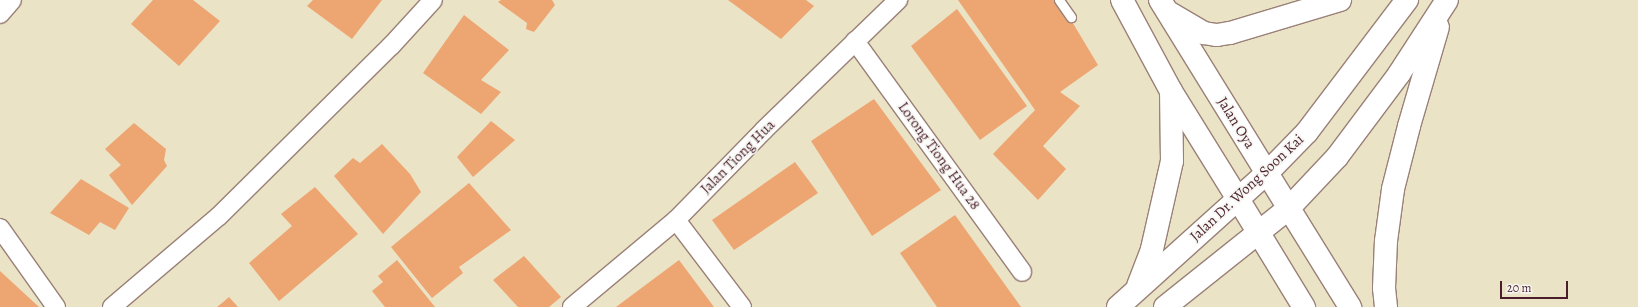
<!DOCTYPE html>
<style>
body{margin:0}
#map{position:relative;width:1638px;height:307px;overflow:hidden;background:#ebe3c5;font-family:Alegreya,serif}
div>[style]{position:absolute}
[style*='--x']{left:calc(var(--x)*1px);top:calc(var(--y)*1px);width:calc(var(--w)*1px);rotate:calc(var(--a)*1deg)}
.building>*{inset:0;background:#eda572}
.roads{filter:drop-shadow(1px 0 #9a8178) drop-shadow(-1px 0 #9a8178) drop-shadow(0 1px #9a8178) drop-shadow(0 -1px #9a8178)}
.service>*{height:9px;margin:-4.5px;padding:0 4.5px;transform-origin:4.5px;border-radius:4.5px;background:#fff}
.minor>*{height:18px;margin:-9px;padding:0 9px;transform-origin:9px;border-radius:9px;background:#fff}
.secondary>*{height:22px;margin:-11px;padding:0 11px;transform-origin:11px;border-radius:11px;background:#fff}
.primary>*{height:22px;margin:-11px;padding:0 11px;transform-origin:11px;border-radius:11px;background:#fff}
span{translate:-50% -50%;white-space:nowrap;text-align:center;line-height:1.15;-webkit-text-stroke:3.5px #f6f6f2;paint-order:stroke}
.street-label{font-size:15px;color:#4a1f2b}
.scale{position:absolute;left:1500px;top:281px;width:68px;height:18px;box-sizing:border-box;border:2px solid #4a1f2b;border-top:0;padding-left:5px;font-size:12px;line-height:14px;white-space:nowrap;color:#4a1f2b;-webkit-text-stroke:3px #f6f6f2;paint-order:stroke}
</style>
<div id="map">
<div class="building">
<i style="clip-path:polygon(153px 0,193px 0,220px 21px,179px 66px,131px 24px)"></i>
<i style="clip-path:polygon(313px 0,382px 0,352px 39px,307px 6px)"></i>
<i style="clip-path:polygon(501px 0,552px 0,555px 5px,534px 32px,526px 29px,527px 23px,498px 2px)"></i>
<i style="clip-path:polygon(728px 0,806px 0,814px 6px,781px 39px)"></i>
<i style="clip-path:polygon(958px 0,1059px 0,1098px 65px,1060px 92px,1080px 106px,1043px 146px,1066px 169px,1038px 200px,993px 154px,1035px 110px)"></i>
<i style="clip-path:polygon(957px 9px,1027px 106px,980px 140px,911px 46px)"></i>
<i style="clip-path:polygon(464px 15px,509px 50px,481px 80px,501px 92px,481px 114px,423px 73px)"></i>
<i style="clip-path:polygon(874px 99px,941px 190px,872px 236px,811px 141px)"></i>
<i style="clip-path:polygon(491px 121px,515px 140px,473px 177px,457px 157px)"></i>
<i style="clip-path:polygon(134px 123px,166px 149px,164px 160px,167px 166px,132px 205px,109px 175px,121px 165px,105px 149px)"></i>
<i style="clip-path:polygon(382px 144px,410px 174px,421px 192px,383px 234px,334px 176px,353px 158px,360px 163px)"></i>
<i style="clip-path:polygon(795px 162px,818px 193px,734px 250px,712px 220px)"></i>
<i style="clip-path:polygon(81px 179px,129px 208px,115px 230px,100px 222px,89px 235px,50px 213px)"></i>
<i style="clip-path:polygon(469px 183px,511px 230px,459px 267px,463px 273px,432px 298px,391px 247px)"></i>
<i style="clip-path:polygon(315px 187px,358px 234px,279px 301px,249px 263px,292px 226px,281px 214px)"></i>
<i style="clip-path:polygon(955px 215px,1021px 307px,937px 307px,900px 253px)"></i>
<i style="clip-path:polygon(524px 256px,561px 297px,549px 307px,518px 307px,493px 280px)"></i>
<i style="clip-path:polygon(397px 260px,435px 307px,385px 307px,372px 291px,383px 282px,378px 276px)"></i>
<i style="clip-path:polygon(679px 260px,714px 307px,616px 307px)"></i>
<i style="clip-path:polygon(0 271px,39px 307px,0 307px)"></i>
<i style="clip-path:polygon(229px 297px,238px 307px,217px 307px,222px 303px)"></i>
</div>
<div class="roads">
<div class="service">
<i style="--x:1059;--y:0;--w:21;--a:55"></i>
</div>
<div class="minor">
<i style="--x:0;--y:14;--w:18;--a:-49"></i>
<i style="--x:855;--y:41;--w:285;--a:54.1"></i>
<i style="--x:676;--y:220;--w:109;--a:52.8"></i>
<i style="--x:0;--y:228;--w:97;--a:54.7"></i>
<i style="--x:112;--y:307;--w:140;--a:-40.4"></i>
<i style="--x:219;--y:216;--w:242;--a:-44.7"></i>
<i style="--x:391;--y:46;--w:62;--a:-47.6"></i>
<i style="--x:572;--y:307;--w:136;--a:-39.9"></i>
<i style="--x:676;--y:220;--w:126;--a:-45.6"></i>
<i style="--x:764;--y:130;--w:187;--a:-44.1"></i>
</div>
<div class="secondary">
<i style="--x:1122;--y:0;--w:103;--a:61.7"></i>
<i style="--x:1171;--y:91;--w:127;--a:58.2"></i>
<i style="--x:1160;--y:0;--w:203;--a:58.3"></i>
</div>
<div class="primary">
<i style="--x:1168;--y:12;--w:42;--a:30.3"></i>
<i style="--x:1204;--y:33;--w:13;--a:9"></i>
<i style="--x:1217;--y:35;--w:13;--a:-9"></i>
<i style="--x:1230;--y:33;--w:115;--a:-16.7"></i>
<i style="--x:1267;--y:173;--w:158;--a:58.2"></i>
<i style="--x:1238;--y:199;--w:127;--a:58.6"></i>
<i style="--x:1138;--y:286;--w:40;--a:-69"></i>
<i style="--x:1152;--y:249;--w:90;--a:-77.2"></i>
<i style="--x:1172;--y:161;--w:70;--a:-90.8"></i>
<i style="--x:1118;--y:307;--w:200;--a:-42"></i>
<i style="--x:1267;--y:173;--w:57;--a:-45.7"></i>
<i style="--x:1307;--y:132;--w:166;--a:-52.9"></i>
<i style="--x:1165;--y:307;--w:159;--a:-38.6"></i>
<i style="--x:1289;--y:208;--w:70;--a:-46.7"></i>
<i style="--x:1337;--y:157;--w:104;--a:-53.2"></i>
<i style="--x:1399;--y:74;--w:88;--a:-57"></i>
<i style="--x:1386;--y:307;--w:19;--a:-96"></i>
<i style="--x:1384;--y:288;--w:47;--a:-87.6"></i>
<i style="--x:1386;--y:241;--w:52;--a:-82.3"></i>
<i style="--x:1393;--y:189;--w:65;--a:-75.7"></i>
<i style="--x:1409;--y:126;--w:103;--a:-73.7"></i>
</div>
</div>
<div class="street-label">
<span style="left:1236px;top:123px;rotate:58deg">Jalan Oya</span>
<span style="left:939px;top:156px;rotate:54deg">Lorong Tiong Hua 28</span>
<span style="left:738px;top:157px;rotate:-45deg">Jalan Tiong Hua</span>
<span style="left:1247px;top:188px;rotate:-43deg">Jalan Dr. Wong Soon Kai</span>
</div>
<div class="scale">20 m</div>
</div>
